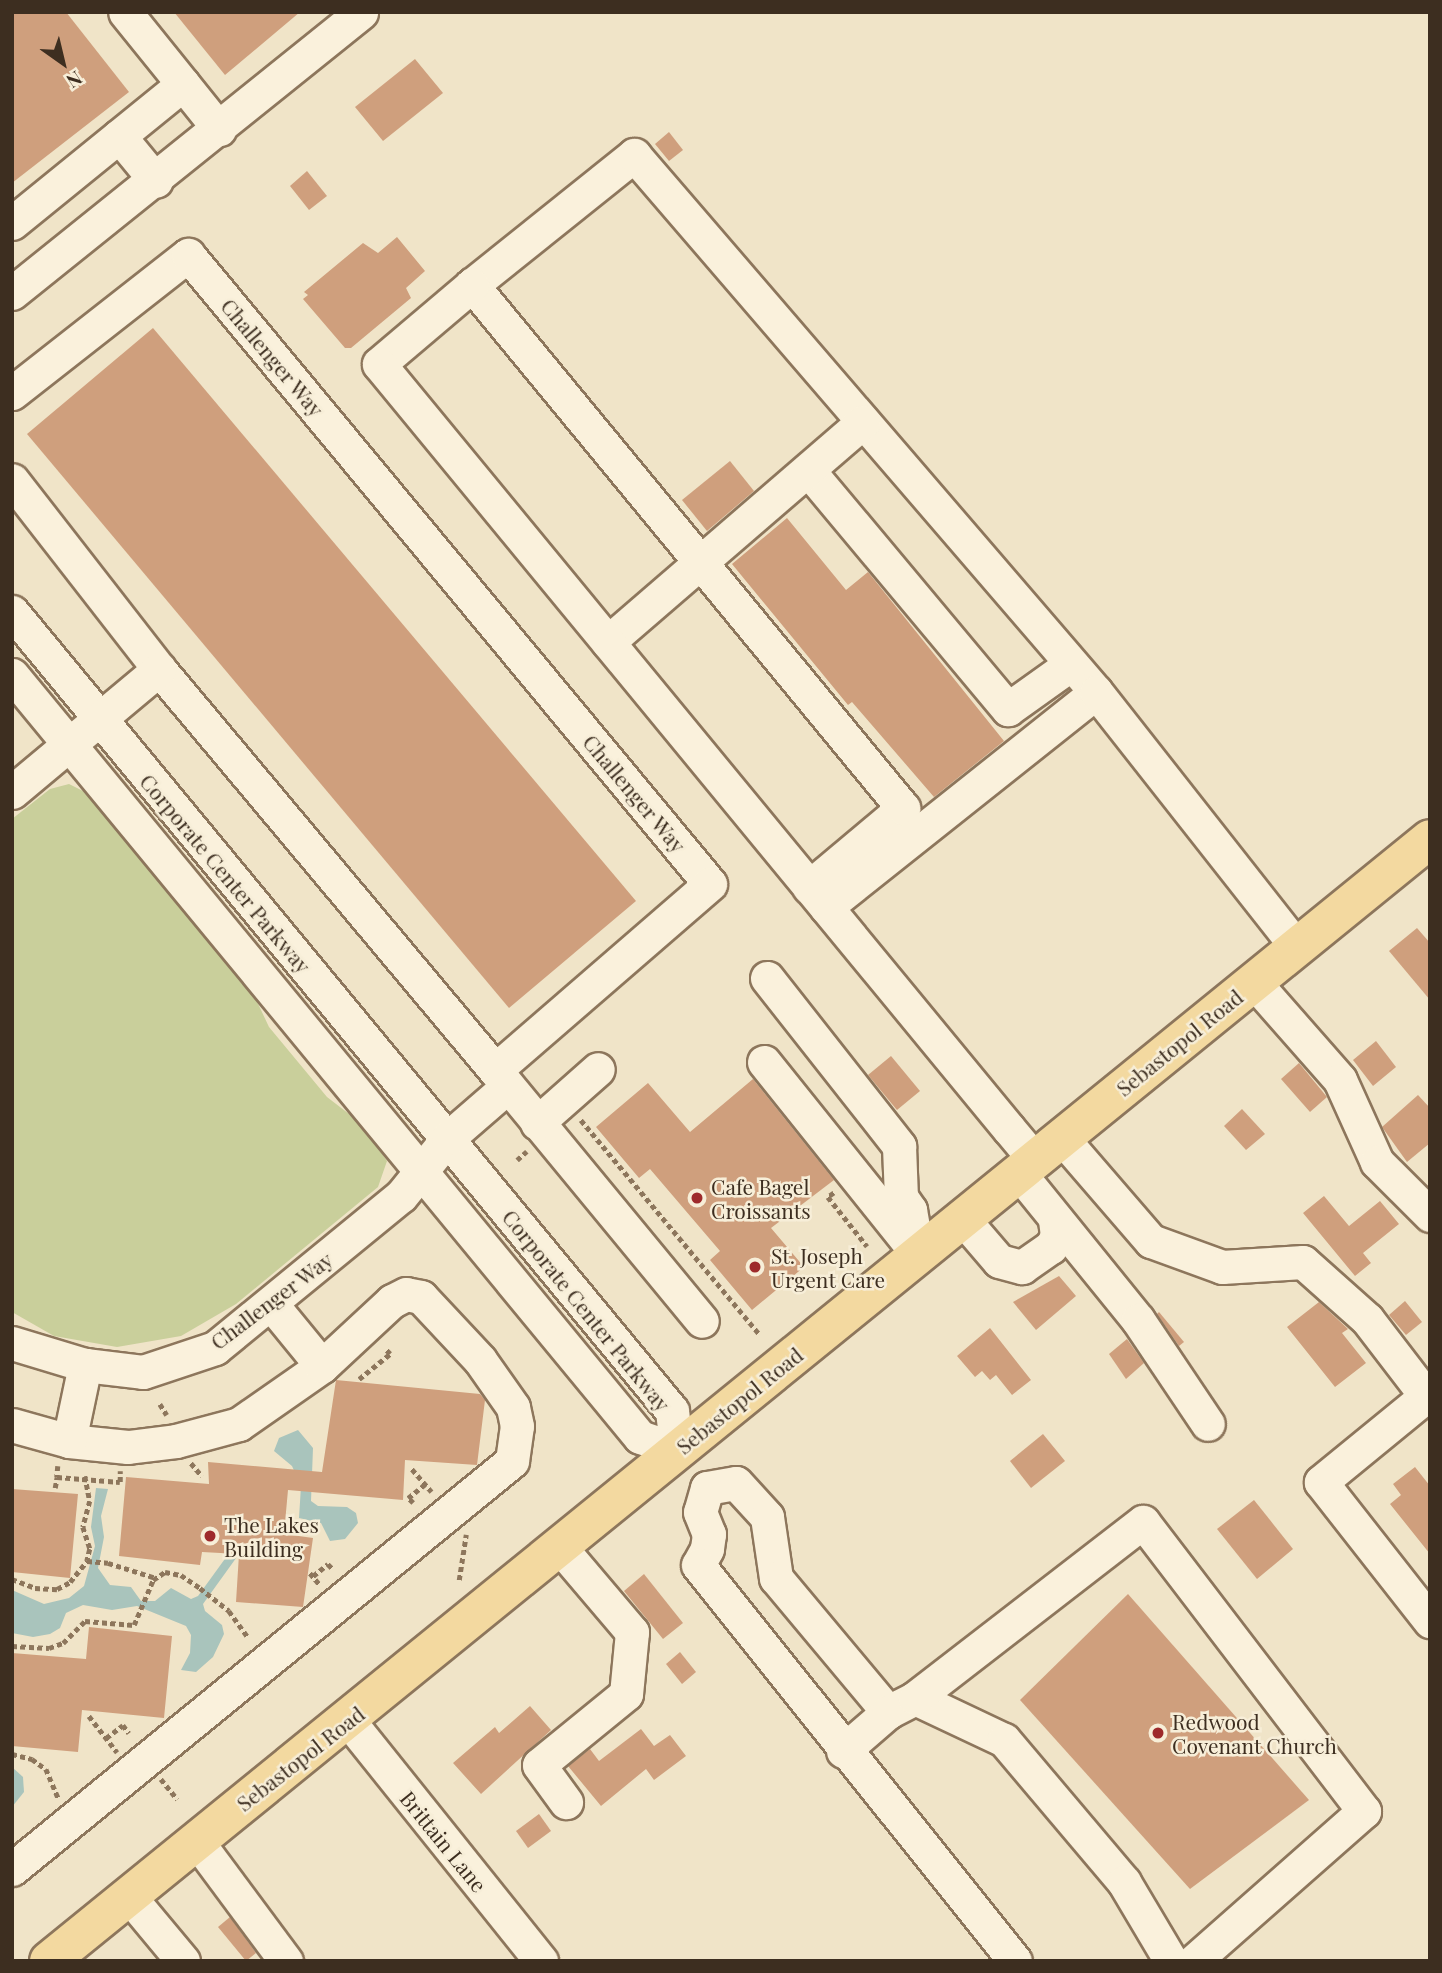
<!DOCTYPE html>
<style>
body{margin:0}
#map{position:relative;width:1442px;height:1973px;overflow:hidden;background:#f0e4c8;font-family:"Playfair Display",serif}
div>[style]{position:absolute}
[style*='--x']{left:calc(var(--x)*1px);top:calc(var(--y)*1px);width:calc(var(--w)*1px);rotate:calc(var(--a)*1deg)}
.green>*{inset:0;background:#c9cf9b}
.water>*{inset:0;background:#a9c4bc}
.building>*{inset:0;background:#cf9f7d}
.path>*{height:4.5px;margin-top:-2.25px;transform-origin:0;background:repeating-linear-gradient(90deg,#8d765c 0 5px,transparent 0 8.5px)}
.roads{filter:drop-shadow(2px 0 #8d765c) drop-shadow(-2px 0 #8d765c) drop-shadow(0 2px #8d765c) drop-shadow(0 -2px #8d765c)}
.minor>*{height:33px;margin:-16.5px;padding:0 16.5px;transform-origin:16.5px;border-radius:16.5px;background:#faf1dc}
.major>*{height:38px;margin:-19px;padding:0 19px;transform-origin:19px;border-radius:19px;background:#f3d9a0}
.dots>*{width:19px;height:19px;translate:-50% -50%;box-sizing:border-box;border:4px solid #f7eed8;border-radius:50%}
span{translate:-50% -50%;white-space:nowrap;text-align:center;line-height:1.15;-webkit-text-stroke:5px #f7eed8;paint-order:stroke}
.street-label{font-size:21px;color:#3d2e20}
.poi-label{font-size:21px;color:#3d2e20}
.left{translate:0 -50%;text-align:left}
.frame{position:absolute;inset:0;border:14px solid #3d2e20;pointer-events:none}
.north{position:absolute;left:28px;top:28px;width:70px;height:70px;-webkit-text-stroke:5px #f7eed8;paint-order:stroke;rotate:146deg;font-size:19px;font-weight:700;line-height:28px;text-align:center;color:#3d2e20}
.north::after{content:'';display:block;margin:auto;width:24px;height:32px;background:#3d2e20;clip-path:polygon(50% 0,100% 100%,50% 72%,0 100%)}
</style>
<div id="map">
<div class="green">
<i style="clip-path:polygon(69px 784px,87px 793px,253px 993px,269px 1027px,327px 1097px,362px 1124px,387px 1161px,378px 1187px,236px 1304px,181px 1336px,117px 1347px,54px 1336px,12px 1312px,12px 819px,50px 789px)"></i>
</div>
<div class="water">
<i style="clip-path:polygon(298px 1430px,313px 1448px,311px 1501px,318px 1506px,347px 1507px,356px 1513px,358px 1523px,345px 1539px,330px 1541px,321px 1523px,299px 1518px,301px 1486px,292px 1466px,274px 1451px,279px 1438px)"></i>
<i style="clip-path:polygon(96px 1488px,108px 1489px,101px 1516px,104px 1537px,98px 1568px,110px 1585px,131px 1587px,141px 1601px,155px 1601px,171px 1588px,191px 1599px,198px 1596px,227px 1556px,239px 1554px,203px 1604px,205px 1611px,222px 1625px,224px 1634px,213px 1657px,196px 1672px,181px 1670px,190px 1653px,191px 1635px,186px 1626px,137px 1606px,112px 1610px,83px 1605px,66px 1613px,60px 1628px,50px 1634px,33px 1637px,12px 1633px,12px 1590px,44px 1604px,69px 1598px,84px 1586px,95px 1546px,91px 1527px)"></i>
<i style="clip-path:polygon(12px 1767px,23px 1777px,24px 1792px,12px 1807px)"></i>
</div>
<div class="building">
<i style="clip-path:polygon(12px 12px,66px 12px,129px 92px,12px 183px)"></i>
<i style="clip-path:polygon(174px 12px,300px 12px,225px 75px)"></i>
<i style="clip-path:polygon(415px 59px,443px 93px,383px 141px,355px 107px)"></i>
<i style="clip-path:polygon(669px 132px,683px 150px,669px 161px,655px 144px)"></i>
<i style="clip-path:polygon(307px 171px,327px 196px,309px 210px,290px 186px)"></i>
<i style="clip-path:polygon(397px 237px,425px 271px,406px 288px,411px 298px,351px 348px,345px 348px,303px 299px,308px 295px,304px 292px,363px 243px,378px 253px)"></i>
<i style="clip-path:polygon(153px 328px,636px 901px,509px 1008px,27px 434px)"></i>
<i style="clip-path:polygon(730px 461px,754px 491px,707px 531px,682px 500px)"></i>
<i style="clip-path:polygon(787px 518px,846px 590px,868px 572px,1004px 741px,934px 797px,852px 702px,848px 705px,732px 564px)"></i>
<i style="clip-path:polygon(1417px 928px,1430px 943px,1430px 1000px,1389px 951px)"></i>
<i style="clip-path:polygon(1376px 1041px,1396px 1067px,1373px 1086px,1353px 1060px)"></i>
<i style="clip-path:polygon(891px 1056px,920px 1091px,897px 1110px,868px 1075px)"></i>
<i style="clip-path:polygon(1299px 1063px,1327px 1097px,1310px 1112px,1281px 1079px)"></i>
<i style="clip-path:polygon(753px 1079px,834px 1180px,771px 1228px,804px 1267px,752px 1310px,710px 1260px,720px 1251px,650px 1169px,639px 1178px,596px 1127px,648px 1083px,690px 1132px)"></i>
<i style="clip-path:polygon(1418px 1095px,1430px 1108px,1430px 1143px,1407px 1162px,1382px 1127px)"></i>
<i style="clip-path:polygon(1242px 1109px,1265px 1134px,1246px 1150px,1224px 1126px)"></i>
<i style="clip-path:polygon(1324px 1196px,1349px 1226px,1380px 1201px,1399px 1224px,1363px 1253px,1371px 1263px,1355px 1276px,1303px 1213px)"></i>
<i style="clip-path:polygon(1059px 1276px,1076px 1296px,1036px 1330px,1013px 1302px)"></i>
<i style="clip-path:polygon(1405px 1301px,1422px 1322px,1406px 1335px,1389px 1315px)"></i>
<i style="clip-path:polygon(1319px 1302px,1348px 1329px,1342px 1333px,1366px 1363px,1335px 1387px,1287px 1327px)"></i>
<i style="clip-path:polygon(1159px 1312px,1184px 1342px,1179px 1346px,1157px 1314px)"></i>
<i style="clip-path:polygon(990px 1328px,1031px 1380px,1012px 1395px,996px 1375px,990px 1380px,982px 1371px,975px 1377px,957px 1356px)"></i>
<i style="clip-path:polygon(1127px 1339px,1144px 1363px,1126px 1379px,1109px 1354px)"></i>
<i style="clip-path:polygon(336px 1380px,480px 1394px,485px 1400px,477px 1465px,405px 1460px,403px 1500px,288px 1490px,284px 1534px,313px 1538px,303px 1607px,236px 1602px,239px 1554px,202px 1552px,200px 1565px,119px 1556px,126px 1477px,209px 1484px,208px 1462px,322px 1472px)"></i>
<i style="clip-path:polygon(1043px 1434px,1065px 1461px,1031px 1488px,1010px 1461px)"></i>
<i style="clip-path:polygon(1415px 1467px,1430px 1486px,1430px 1554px,1390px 1504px,1401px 1495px,1393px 1484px)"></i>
<i style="clip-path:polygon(12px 1489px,78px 1494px,70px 1578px,12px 1572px)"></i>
<i style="clip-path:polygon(1254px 1500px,1293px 1549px,1257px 1579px,1217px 1529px)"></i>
<i style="clip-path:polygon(644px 1574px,683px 1623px,663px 1639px,624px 1591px)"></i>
<i style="clip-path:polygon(1128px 1594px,1309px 1800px,1190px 1889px,1020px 1700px)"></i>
<i style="clip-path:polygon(89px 1627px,172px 1636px,164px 1718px,82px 1710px,78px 1752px,12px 1746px,12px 1653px,86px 1659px)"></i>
<i style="clip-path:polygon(680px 1652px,696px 1672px,682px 1684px,666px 1664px)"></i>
<i style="clip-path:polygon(530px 1706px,551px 1730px,481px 1794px,453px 1763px,495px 1727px,499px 1733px)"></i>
<i style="clip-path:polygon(641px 1729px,654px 1746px,670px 1735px,686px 1756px,654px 1780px,646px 1769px,601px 1806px,568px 1766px,590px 1749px,599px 1761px)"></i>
<i style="clip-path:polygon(539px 1814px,551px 1831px,528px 1848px,516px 1831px)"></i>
<i style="clip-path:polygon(230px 1917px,256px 1953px,246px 1961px,218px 1927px)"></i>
</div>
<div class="path">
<i style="--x:581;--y:1120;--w:278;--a:50.2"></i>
<i style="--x:517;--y:1160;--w:13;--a:-42"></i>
<i style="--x:834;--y:1193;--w:7;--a:146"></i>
<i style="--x:828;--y:1197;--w:63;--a:51.5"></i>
<i style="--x:359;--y:1379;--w:40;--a:-39"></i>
<i style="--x:390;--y:1354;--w:7;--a:-135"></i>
<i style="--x:160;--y:1404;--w:13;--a:58"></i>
<i style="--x:191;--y:1463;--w:17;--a:50"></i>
<i style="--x:58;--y:1466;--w:11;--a:95"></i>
<i style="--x:57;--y:1477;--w:63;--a:4.5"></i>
<i style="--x:120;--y:1482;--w:11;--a:-90"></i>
<i style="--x:412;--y:1469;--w:30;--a:49"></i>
<i style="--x:85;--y:1476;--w:25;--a:79"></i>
<i style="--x:90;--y:1501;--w:27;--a:105"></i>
<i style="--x:83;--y:1527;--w:23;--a:72"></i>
<i style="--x:90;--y:1549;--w:12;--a:104"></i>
<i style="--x:55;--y:1488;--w:11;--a:-80"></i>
<i style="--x:413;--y:1503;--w:7;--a:-135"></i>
<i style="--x:408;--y:1498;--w:22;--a:-39"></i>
<i style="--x:310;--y:1573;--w:16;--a:50"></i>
<i style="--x:313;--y:1576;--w:19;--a:-39"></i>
<i style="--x:328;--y:1564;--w:6;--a:45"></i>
<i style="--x:12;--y:1579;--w:25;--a:21"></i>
<i style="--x:35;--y:1588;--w:22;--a:3"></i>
<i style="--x:57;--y:1589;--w:15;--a:-28"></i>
<i style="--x:70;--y:1582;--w:27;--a:-51"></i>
<i style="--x:87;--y:1561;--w:21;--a:5"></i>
<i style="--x:108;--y:1563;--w:50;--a:17.4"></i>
<i style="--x:459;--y:1580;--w:46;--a:-81.2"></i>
<i style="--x:12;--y:1646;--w:37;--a:3"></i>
<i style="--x:49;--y:1648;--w:15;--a:-20"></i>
<i style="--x:63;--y:1643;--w:31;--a:-45"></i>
<i style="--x:85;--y:1621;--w:49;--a:4.7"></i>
<i style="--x:134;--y:1625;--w:49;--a:-67.1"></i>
<i style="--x:153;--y:1580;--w:14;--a:-34"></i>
<i style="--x:165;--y:1572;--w:16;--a:11"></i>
<i style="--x:181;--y:1575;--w:23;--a:34"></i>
<i style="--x:200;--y:1588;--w:37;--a:38"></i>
<i style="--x:229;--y:1611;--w:31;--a:54"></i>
<i style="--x:89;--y:1716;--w:46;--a:52.1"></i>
<i style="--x:106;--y:1738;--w:21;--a:-37"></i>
<i style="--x:123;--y:1725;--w:10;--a:53"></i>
<i style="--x:12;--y:1754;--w:21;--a:14"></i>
<i style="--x:32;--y:1759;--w:17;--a:36"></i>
<i style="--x:46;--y:1769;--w:33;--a:67"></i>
<i style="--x:161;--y:1779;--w:26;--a:51"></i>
</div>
<div class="roads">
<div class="minor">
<i style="--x:183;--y:84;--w:58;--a:51.3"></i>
<i style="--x:119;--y:136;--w:58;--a:50.6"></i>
<i style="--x:12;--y:223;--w:220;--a:-39.1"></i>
<i style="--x:183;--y:84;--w:92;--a:-128.9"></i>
<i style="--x:472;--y:285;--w:208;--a:-38.7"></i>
<i style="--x:634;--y:155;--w:708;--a:49.29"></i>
<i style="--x:12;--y:293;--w:448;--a:-38.8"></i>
<i style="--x:12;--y:393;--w:224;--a:-38.1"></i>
<i style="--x:188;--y:255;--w:817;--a:50.31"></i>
<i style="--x:710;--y:884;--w:284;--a:139.1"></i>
<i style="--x:495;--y:1070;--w:523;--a:-129.96"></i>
<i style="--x:159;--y:669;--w:239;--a:-127.9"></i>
<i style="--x:808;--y:470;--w:312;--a:50.1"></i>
<i style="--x:1008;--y:709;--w:77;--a:-35.5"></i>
<i style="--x:12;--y:612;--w:1036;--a:50.44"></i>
<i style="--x:672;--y:1411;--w:39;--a:83"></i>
<i style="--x:608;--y:642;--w:337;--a:-40.8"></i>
<i style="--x:12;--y:675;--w:987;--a:50.51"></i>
<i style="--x:640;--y:1437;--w:39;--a:19"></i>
<i style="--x:12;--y:792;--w:192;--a:-39.9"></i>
<i style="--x:809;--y:887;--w:123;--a:-40"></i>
<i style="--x:903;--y:808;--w:678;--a:-129.49"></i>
<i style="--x:472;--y:285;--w:122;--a:139.7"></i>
<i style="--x:379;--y:364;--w:991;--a:50.53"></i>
<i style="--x:1009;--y:1129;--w:40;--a:50"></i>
<i style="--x:826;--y:907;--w:345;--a:-38.5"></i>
<i style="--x:1096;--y:692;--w:325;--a:51.8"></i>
<i style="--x:767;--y:978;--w:214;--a:51.8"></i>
<i style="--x:899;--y:1146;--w:51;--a:87.8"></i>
<i style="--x:901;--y:1197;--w:16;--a:55"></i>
<i style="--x:910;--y:1210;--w:46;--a:79.9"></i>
<i style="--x:1254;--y:982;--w:130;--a:48.7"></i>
<i style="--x:1340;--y:1080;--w:90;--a:65.7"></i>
<i style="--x:1377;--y:1162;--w:75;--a:45"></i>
<i style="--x:764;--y:1062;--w:227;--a:51.3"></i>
<i style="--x:495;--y:1070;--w:325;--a:50.5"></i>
<i style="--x:537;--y:1123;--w:81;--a:-41.5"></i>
<i style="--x:1062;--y:1138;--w:136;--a:49.2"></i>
<i style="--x:1151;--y:1241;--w:76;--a:20.1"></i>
<i style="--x:1222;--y:1267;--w:81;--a:-3.5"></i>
<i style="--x:1303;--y:1262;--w:86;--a:41.7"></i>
<i style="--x:1367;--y:1319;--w:97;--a:52.5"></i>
<i style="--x:1426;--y:1396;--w:136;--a:140.7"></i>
<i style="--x:1321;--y:1482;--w:177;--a:51.9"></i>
<i style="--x:1019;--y:1173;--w:189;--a:51"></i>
<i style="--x:1138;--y:1320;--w:125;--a:56.1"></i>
<i style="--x:963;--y:1219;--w:55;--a:49.4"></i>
<i style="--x:999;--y:1261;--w:24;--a:15"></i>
<i style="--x:1022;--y:1267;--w:35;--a:-35"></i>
<i style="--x:1051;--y:1247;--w:13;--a:-61"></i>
<i style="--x:1057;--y:1236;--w:17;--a:-97"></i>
<i style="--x:12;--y:1343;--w:76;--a:16.8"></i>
<i style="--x:85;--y:1365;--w:58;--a:6.9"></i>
<i style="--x:143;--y:1372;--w:76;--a:-18.4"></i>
<i style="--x:215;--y:1348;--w:240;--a:-39.3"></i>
<i style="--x:401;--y:1196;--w:75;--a:-51"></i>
<i style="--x:448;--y:1138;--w:79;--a:-40.9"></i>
<i style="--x:12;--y:1425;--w:59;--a:15.7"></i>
<i style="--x:69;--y:1441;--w:59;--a:5.8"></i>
<i style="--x:128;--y:1447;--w:48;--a:-7.1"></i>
<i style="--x:176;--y:1441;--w:65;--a:-15.1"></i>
<i style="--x:239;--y:1424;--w:101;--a:-34.9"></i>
<i style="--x:69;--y:1441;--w:78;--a:-78.1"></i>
<i style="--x:707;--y:1488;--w:25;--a:106"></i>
<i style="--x:700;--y:1512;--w:24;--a:68"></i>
<i style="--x:709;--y:1534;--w:15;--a:98"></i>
<i style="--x:707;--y:1549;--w:18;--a:119"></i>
<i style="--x:698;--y:1565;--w:507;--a:51.32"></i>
<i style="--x:707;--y:1488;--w:29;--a:-10"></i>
<i style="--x:736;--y:1483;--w:46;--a:47.6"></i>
<i style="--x:767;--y:1517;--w:62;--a:81.6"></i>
<i style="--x:776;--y:1578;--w:175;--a:50.1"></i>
<i style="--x:559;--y:1546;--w:113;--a:49.7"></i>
<i style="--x:632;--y:1632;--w:62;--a:95.5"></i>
<i style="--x:626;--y:1694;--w:112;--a:140.8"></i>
<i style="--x:539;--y:1765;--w:46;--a:53.9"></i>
<i style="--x:915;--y:1698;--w:98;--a:25.3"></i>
<i style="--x:1004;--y:1740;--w:186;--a:49.8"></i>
<i style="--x:1124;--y:1882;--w:92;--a:59.3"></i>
<i style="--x:348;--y:1720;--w:309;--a:51.3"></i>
<i style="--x:843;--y:1751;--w:60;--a:-40.9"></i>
<i style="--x:888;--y:1712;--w:30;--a:-27"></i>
<i style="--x:915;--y:1698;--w:288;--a:-37.7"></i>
<i style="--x:1143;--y:1522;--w:364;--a:52.6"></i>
<i style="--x:1364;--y:1811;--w:227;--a:138.6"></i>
<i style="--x:196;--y:1840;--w:151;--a:53.4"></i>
<i style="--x:12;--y:1869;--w:645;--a:-39.21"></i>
<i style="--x:512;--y:1461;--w:35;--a:-82"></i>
<i style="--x:517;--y:1426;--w:19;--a:-102"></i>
<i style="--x:513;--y:1407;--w:57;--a:-125.1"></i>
<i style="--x:480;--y:1360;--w:86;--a:-133.1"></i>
<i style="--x:421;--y:1297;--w:15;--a:-169"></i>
<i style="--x:406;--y:1294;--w:16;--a:153"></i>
<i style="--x:392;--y:1301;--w:96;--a:137.1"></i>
<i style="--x:322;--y:1366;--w:79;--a:-129.3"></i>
<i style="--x:128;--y:1895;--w:86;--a:50.2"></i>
</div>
<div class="major">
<i style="--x:49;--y:1961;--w:1779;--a:-39.09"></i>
</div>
</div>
<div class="dots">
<i style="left:697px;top:1198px;background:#9e2a2b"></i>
<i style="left:755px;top:1267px;background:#9e2a2b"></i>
<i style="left:210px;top:1536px;background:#9e2a2b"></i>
<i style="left:1158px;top:1733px;background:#9e2a2b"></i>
</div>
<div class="street-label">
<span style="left:273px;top:357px;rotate:50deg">Challenger Way</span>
<span style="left:635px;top:793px;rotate:50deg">Challenger Way</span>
<span style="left:226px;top:873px;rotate:50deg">Corporate Center Parkway</span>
<span style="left:1179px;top:1042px;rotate:-39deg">Sebastopol Road</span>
<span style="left:271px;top:1300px;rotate:-37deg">Challenger Way</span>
<span style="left:587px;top:1310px;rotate:51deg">Corporate Center Parkway</span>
<span style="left:739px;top:1400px;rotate:-39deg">Sebastopol Road</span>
<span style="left:300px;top:1758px;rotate:-38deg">Sebastopol Road</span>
<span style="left:444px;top:1841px;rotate:51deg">Brittain Lane</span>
</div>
<div class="poi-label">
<span class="left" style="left:711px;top:1198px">Cafe Bagel<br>Croissants</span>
<span class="left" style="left:771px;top:1267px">St. Joseph<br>Urgent Care</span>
<span class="left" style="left:224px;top:1536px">The Lakes<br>Building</span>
<span class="left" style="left:1172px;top:1733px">Redwood<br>Covenant Church</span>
</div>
<div class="frame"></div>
<div class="north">N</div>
</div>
